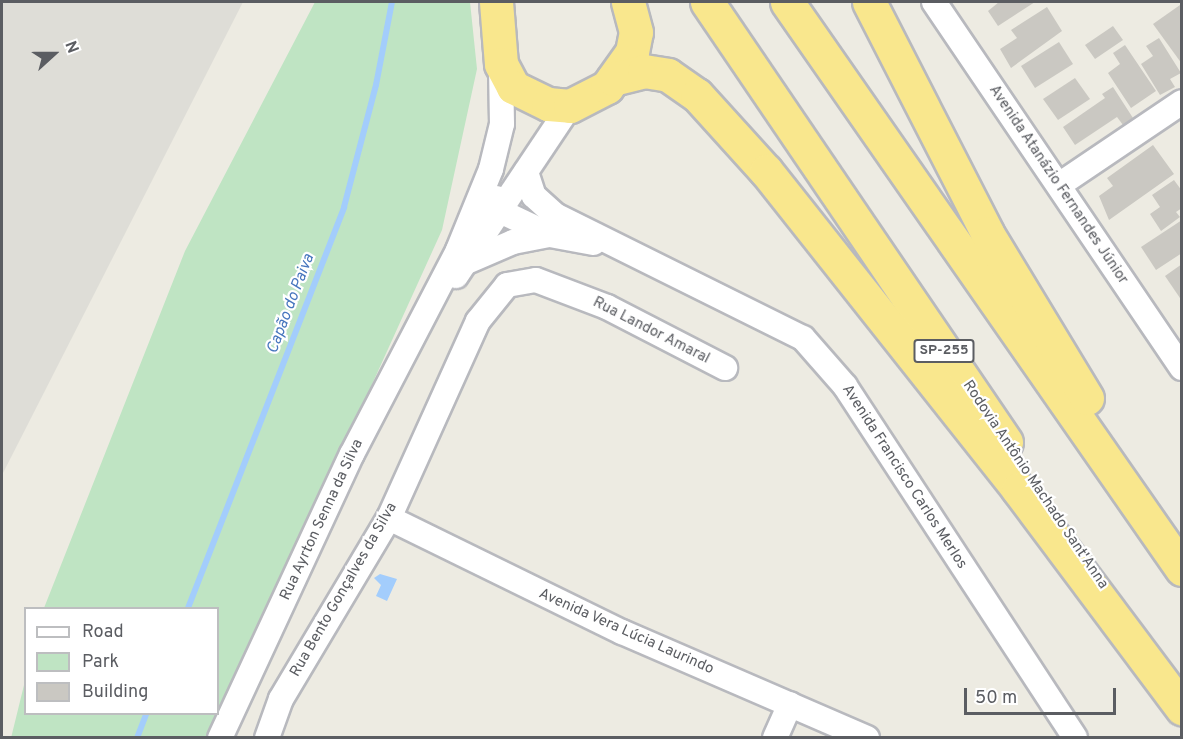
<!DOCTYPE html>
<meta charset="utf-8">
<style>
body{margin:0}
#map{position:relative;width:1183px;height:739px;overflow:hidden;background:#edebe2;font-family:Overpass,sans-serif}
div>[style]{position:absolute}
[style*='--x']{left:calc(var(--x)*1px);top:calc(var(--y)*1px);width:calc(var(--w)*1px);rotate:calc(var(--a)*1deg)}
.industrial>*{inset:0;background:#deddd7}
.green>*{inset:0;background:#bfe4c3}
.water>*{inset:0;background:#a3cdfc}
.stream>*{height:6px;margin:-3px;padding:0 3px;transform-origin:3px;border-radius:3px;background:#a3cdfc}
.building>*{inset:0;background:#cac8c2}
.roads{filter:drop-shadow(2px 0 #b8b9be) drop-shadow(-2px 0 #b8b9be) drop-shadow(0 2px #b8b9be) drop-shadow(0 -2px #b8b9be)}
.street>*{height:24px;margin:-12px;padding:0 12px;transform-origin:12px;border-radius:12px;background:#fff}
.highway>*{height:33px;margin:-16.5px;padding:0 16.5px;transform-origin:16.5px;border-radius:16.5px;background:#f9e78d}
span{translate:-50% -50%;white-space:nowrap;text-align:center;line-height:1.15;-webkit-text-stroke:4.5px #fff;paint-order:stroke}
.shield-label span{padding:2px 4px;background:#fff;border:2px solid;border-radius:4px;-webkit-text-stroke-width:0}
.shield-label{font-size:14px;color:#5b5d62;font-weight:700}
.street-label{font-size:15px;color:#5b5d62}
.water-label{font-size:16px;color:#4776be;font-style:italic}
.frame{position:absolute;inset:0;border:3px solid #5b5d62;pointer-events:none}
.legend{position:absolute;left:24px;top:607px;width:195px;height:108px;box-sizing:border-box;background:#fff;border:2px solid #bdbec0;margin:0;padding:8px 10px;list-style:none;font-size:18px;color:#5b5d62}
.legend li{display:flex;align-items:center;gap:12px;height:30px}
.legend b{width:30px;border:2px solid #bdbec0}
.north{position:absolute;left:24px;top:24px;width:60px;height:60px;-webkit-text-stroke:4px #fff;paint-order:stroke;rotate:69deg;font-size:16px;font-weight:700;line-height:24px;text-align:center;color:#5b5d62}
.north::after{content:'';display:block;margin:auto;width:21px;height:27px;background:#5b5d62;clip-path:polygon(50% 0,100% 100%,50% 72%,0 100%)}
.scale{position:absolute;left:964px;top:688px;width:152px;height:27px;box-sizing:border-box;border:3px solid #5b5d62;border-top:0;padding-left:8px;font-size:18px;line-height:21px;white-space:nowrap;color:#5b5d62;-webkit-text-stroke:4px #fff;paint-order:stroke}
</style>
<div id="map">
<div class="industrial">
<i style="clip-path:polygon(2px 2px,243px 2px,2px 475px)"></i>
</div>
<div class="green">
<i style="clip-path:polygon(315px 2px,470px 2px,477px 69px,442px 230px,212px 737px,11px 738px,25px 681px,26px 714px,218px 714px,218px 608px,44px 608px,185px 251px)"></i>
</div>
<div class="water">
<i style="clip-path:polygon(380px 574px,397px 579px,387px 601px,376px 596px,381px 585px,374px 578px)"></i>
</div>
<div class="stream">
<i style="--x:188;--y:608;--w:430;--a:-68.7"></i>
<i style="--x:344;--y:207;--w:126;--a:-75.3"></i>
<i style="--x:376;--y:85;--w:85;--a:-79.1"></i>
<i style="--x:137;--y:738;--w:26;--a:-69"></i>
</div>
<div class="building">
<i style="clip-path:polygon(999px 2px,1035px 2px,998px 26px,988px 11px)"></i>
<i style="clip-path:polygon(1180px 5px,1182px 8px,1182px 64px,1153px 24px)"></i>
<i style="clip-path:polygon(1047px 7px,1062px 31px,1011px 68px,1000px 49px,1017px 38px,1011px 30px)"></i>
<i style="clip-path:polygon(1113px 26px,1123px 40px,1095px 59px,1085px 45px)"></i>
<i style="clip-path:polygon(1159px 38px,1181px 73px,1170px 79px,1175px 87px,1160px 95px,1141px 64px,1153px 56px,1146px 46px)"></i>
<i style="clip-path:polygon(1059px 42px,1073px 64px,1035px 88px,1021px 66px)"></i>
<i style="clip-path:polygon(1125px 45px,1156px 91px,1131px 108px,1108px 73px,1120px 64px,1113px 53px)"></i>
<i style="clip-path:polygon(1075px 78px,1090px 99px,1058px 120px,1043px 99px)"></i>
<i style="clip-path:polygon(1113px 87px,1133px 118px,1123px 125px,1117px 117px,1075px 145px,1063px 127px,1105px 98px,1102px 94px)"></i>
<i style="clip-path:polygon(1153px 145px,1174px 174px,1109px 220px,1099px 196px,1113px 186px,1107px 178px)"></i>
<i style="clip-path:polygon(1174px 180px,1182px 191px,1182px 208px,1176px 212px,1180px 217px,1161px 231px,1150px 214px,1160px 207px,1152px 195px)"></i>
<i style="clip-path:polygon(1182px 220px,1182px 253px,1156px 270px,1141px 247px)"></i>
<i style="clip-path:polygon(1182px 264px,1182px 301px,1165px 276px)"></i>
</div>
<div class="roads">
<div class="street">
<i style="--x:934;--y:2;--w:442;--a:55.9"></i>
<i style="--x:526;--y:172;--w:25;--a:72"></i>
<i style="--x:534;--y:196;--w:28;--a:42"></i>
<i style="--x:555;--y:215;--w:277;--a:26.4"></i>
<i style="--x:803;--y:338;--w:64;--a:48.8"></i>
<i style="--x:845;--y:386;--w:420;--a:56.8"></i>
<i style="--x:1059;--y:185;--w:148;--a:-34"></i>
<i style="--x:496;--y:198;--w:15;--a:67"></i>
<i style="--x:502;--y:212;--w:53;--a:25.6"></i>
<i style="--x:550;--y:235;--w:44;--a:10.5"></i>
<i style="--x:469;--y:261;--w:48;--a:-23.4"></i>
<i style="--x:513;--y:242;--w:38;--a:-11"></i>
<i style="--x:456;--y:276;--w:205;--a:-56.2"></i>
<i style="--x:389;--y:518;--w:259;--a:26.1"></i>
<i style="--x:622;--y:632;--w:267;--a:23.4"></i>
<i style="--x:220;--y:738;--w:313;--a:-65.1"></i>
<i style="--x:352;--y:454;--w:230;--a:-62.5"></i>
<i style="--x:458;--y:250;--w:87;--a:-67.8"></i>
<i style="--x:491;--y:169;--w:46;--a:-76.3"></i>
<i style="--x:502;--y:124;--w:56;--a:-91"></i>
<i style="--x:267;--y:738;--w:41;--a:-70.3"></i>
<i style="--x:281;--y:699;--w:211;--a:-59.2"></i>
<i style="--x:389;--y:518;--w:216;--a:-65.7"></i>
<i style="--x:478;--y:321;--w:46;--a:-51.1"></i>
<i style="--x:507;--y:285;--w:29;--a:-10"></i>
<i style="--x:536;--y:280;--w:76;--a:20.8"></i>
<i style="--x:607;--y:307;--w:133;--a:27.3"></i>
<i style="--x:775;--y:738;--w:37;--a:-66"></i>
</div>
<div class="highway">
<i style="--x:496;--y:2;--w:62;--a:85.4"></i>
<i style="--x:501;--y:64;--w:26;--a:62"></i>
<i style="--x:513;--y:87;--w:39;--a:26"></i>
<i style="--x:548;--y:104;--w:22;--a:5"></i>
<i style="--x:570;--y:106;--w:42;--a:-27.2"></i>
<i style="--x:607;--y:87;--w:43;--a:-54.5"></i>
<i style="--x:632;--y:52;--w:20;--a:-79"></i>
<i style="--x:636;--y:32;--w:31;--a:-105"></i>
<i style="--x:707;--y:2;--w:532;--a:55.8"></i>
<i style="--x:787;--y:2;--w:691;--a:55.14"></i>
<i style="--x:869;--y:2;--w:259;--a:62.9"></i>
<i style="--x:987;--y:233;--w:193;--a:58.8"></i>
<i style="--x:613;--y:79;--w:32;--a:-14"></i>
<i style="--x:644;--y:71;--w:24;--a:9"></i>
<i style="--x:668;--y:75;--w:35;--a:35"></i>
<i style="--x:697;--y:95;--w:103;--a:47.8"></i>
<i style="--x:766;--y:171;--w:406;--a:51.6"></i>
<i style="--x:1018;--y:489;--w:274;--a:53.2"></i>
</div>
</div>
<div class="shield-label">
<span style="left:944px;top:351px">SP-255</span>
</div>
<div class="street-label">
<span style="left:1058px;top:185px;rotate:56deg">Avenida Atanázio Fernandes Júnior</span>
<span style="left:651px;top:331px;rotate:27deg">Rua Landor Amaral</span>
<span style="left:904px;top:477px;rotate:57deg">Avenida Francisco Carlos Merlos</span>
<span style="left:1035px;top:485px;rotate:56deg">Rodovia Antônio Machado Sant'Anna</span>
<span style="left:322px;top:520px;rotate:-65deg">Rua Ayrton Senna da Silva</span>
<span style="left:344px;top:590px;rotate:-60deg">Rua Bento Gonçalves da Silva</span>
<span style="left:626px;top:632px;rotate:24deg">Avenida Vera Lúcia Laurindo</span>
</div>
<div class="water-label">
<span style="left:291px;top:304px;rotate:-69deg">Capão do Paiva</span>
</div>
<div class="frame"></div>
<ul class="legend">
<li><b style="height:8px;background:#fff"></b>Road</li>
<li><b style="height:16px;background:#bfe4c3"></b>Park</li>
<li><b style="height:16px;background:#cac8c2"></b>Building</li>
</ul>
<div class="north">N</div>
<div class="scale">50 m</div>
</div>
